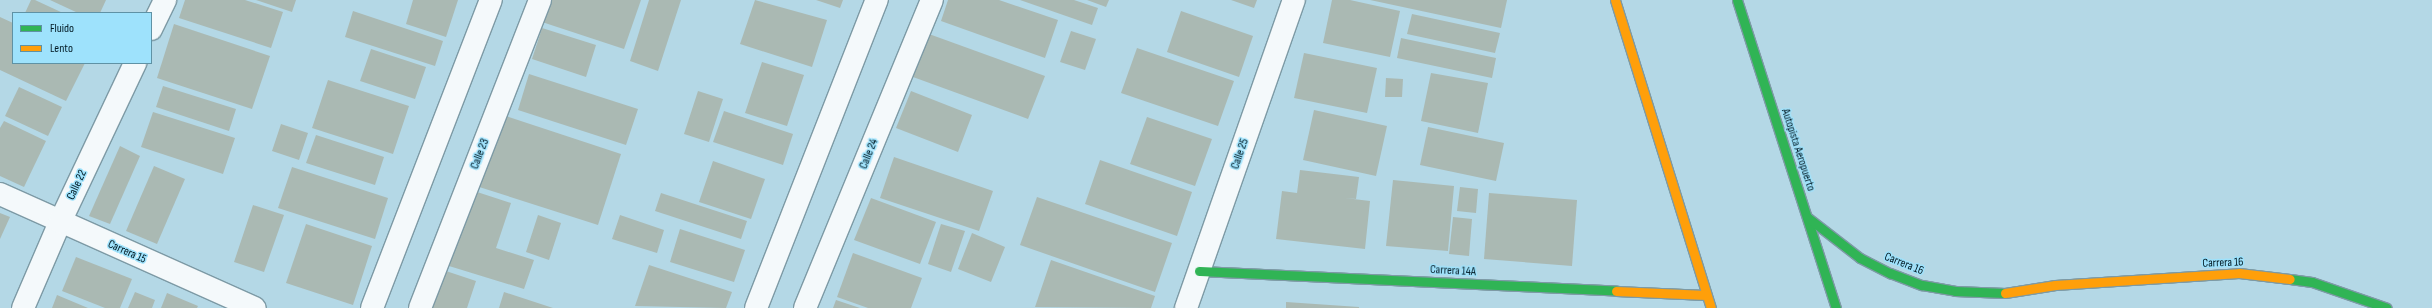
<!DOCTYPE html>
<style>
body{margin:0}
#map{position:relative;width:2432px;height:308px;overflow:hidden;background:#b4d8e6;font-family:"Sofia Sans Condensed",sans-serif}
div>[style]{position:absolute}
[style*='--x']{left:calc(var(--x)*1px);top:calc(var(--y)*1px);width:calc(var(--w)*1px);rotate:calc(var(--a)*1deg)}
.building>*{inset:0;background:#aab9b3}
.roads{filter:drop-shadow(1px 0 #7d9aa5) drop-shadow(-1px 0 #7d9aa5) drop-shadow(0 1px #7d9aa5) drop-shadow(0 -1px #7d9aa5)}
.street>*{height:22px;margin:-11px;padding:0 11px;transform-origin:11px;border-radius:11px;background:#f4f9fb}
.fast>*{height:9px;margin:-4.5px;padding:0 4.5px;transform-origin:4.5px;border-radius:4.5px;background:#30b455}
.slow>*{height:9px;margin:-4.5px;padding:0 4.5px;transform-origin:4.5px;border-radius:4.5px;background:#ff9f0a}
span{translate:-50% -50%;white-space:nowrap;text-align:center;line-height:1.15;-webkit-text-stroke:3px #9ee2fc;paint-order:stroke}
.street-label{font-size:12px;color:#001923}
.legend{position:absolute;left:12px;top:12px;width:140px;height:52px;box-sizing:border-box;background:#9ee2fc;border:1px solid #5f92a5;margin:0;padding:5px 7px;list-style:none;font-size:12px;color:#001923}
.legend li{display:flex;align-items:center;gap:8px;height:20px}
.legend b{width:20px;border:1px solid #5f92a5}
</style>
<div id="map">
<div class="building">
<i style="clip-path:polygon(31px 0,35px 0,63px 13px,25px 13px)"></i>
<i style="clip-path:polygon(50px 0,106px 0,100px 13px,78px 13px)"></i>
<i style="clip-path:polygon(185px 0,245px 0,283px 12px,271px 48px,179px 18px)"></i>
<i style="clip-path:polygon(256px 0,296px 0,292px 12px)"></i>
<i style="clip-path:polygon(413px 0,458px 0,446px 37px,406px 24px)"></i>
<i style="clip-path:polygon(549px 0,641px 0,624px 49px,542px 22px)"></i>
<i style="clip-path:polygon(649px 0,681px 0,658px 71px,630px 61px)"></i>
<i style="clip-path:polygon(755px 0,827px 20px,812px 67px,740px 44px)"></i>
<i style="clip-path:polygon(816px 0,843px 0,840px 8px)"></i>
<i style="clip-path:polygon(948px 0,999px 0,1058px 20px,1045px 58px,941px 21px)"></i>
<i style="clip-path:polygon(1020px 0,1074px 0,1098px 8px,1092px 25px)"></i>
<i style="clip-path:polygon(1087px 0,1109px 0,1106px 7px)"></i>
<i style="clip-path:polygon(1231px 0,1257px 0,1254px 8px)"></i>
<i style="clip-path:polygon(1332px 0,1350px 0,1400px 11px,1390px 57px,1323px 43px)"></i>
<i style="clip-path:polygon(1370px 0,1507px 0,1501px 28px)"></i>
<i style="clip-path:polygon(353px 11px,443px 41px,435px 66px,345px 37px)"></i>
<i style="clip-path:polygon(1181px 11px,1253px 36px,1239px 77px,1167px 52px)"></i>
<i style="clip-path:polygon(1412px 14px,1500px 33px,1495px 53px,1407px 34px)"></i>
<i style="clip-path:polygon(0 17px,13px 23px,13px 63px,85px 63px,66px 101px,0 70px)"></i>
<i style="clip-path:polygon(174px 24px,270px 56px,252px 109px,157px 78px)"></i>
<i style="clip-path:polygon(542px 28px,596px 45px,586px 77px,532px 59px)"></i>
<i style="clip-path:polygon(1071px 31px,1096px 39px,1085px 70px,1060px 62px)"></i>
<i style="clip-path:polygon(929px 34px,1045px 76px,1028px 119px,913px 77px)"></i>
<i style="clip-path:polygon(1401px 38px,1496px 58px,1492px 78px,1397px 58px)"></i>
<i style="clip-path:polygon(1137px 48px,1234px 81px,1218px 126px,1121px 93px)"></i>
<i style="clip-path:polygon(371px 49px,426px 67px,415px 99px,360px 81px)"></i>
<i style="clip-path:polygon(1304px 53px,1377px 68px,1367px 113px,1294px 98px)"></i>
<i style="clip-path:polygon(762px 62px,804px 75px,787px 126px,745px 113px)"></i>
<i style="clip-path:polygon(1431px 73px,1488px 83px,1478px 133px,1421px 121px)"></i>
<i style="clip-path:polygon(529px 74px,638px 109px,626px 145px,518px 110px)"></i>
<i style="clip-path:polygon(1386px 78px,1403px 79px,1402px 97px,1385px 97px)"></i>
<i style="clip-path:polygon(328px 80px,409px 106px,393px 154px,312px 128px)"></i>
<i style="clip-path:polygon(163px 86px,236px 109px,229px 131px,156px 107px)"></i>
<i style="clip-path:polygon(19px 87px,62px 107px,48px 136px,5px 116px)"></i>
<i style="clip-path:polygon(698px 91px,723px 99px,709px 142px,684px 134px)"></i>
<i style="clip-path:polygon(911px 91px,972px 115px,958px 152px,896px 128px)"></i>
<i style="clip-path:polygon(1314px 110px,1387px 126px,1376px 176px,1303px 160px)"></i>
<i style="clip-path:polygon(724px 111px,793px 134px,783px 165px,713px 142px)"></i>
<i style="clip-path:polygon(153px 112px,235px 138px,223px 174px,141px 147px)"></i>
<i style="clip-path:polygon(500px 114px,621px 154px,598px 225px,476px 186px)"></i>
<i style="clip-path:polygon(1147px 117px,1212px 139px,1195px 186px,1130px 164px)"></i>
<i style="clip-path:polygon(4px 121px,46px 141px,24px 187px,0 176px,0 128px)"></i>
<i style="clip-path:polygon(281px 124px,308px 133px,299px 160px,272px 151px)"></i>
<i style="clip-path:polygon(1428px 127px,1504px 143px,1496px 181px,1420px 165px)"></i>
<i style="clip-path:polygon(316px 135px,384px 157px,375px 185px,306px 163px)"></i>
<i style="clip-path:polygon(120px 146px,140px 156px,110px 224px,89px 216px)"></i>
<i style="clip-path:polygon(894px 157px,993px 191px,979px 231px,880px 198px)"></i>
<i style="clip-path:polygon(1100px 160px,1192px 192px,1177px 236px,1085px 204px)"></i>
<i style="clip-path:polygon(713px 161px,765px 179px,751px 219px,699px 202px)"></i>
<i style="clip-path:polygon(154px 166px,185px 179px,157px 244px,126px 231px)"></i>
<i style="clip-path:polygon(292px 167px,388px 198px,375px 239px,278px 208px)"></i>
<i style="clip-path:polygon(1300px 170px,1359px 177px,1356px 199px,1345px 198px,1370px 201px,1365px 249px,1276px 239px,1282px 191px,1297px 193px)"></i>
<i style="clip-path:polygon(1393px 180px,1454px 186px,1448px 251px,1386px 246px)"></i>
<i style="clip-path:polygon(1460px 187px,1478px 189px,1476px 213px,1457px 211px)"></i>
<i style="clip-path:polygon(471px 190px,511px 203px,496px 248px,534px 260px,524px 289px,449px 266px)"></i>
<i style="clip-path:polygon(661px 193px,747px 221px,741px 239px,655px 211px)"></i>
<i style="clip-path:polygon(1489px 193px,1577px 200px,1572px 266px,1484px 259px)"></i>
<i style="clip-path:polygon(1037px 197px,1172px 243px,1155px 292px,1020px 245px)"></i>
<i style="clip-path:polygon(871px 198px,936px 222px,920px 264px,854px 240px)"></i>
<i style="clip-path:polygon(253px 205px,284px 215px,264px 272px,234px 262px)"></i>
<i style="clip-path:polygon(0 213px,10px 217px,0 239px)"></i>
<i style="clip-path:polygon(538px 215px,561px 223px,549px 260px,526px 252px)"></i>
<i style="clip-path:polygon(620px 215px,664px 230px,657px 253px,612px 239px)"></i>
<i style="clip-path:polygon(1453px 217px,1472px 219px,1469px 256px,1449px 254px)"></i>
<i style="clip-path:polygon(306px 224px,372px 246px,353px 305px,286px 283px)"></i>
<i style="clip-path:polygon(941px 224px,965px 231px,951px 272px,928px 264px)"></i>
<i style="clip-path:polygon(680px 229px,745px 250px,734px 282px,670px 262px)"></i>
<i style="clip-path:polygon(972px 233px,1005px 247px,991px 282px,958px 269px)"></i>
<i style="clip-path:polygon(853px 253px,922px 278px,911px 308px,868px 308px,837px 297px)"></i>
<i style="clip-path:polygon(76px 257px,132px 279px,120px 308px,105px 308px,62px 291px)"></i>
<i style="clip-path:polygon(1051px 260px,1155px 296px,1151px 308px,1035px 307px)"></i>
<i style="clip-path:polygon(649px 265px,732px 292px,726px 308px,635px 306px)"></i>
<i style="clip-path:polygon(437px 268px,476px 281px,467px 308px,424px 308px)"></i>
<i style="clip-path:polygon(135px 292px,155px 300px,152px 308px,128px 308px)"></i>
<i style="clip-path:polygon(504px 292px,553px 308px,499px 308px)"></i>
<i style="clip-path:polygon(167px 293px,198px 306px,197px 308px,161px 308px)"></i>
<i style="clip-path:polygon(57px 295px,88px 308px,52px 308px)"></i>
<i style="clip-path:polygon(836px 300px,860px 308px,833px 308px)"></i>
<i style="clip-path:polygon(1286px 302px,1359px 307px,1359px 308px,1286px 308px)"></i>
</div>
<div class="roads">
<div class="street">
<i style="--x:151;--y:29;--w:32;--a:-64"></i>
<i style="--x:0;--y:194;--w:279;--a:24.1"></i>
<i style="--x:23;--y:308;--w:94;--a:-66.7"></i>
<i style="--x:60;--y:222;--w:176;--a:-64.7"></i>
<i style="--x:372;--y:308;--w:330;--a:-68.9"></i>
<i style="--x:420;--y:308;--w:331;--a:-68.7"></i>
<i style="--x:756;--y:308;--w:331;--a:-68.6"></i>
<i style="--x:805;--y:308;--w:333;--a:-67.6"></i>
<i style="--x:1186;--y:308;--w:326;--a:-70.7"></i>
</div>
<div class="fast">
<i style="--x:1737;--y:0;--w:324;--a:72.2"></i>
<i style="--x:1807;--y:217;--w:67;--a:37.7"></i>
<i style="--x:1860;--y:258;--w:34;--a:27"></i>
<i style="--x:1890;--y:273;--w:34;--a:21"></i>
<i style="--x:1922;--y:285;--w:34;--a:10"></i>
<i style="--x:1955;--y:291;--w:50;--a:2.3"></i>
<i style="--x:1199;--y:271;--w:417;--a:2.7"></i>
<i style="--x:2290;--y:279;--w:22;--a:8"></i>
<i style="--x:2312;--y:282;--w:79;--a:19.1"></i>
</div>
<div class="slow">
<i style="--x:1615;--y:0;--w:323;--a:72.7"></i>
<i style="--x:1616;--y:291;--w:90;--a:2.5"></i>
<i style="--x:2005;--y:293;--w:51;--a:-9.1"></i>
<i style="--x:2055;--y:285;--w:184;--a:-3.7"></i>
<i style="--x:2239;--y:273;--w:51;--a:6.7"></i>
</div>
</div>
<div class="street-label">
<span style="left:1798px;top:150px;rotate:72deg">Autopista Aeropuerto</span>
<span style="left:480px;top:154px;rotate:-69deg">Calle 23</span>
<span style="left:869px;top:154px;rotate:-68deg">Calle 24</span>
<span style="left:1240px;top:154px;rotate:-71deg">Calle 25</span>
<span style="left:77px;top:185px;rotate:-65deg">Calle 22</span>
<span style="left:127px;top:252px;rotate:24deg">Carrera 15</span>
<span style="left:2223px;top:263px;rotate:-2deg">Carrera 16</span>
<span style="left:1904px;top:264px;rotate:22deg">Carrera 16</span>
<span style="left:1453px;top:271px;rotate:3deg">Carrera 14A</span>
</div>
<ul class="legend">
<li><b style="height:5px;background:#30b455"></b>Fluido</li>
<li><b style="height:5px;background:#ff9f0a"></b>Lento</li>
</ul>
</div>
